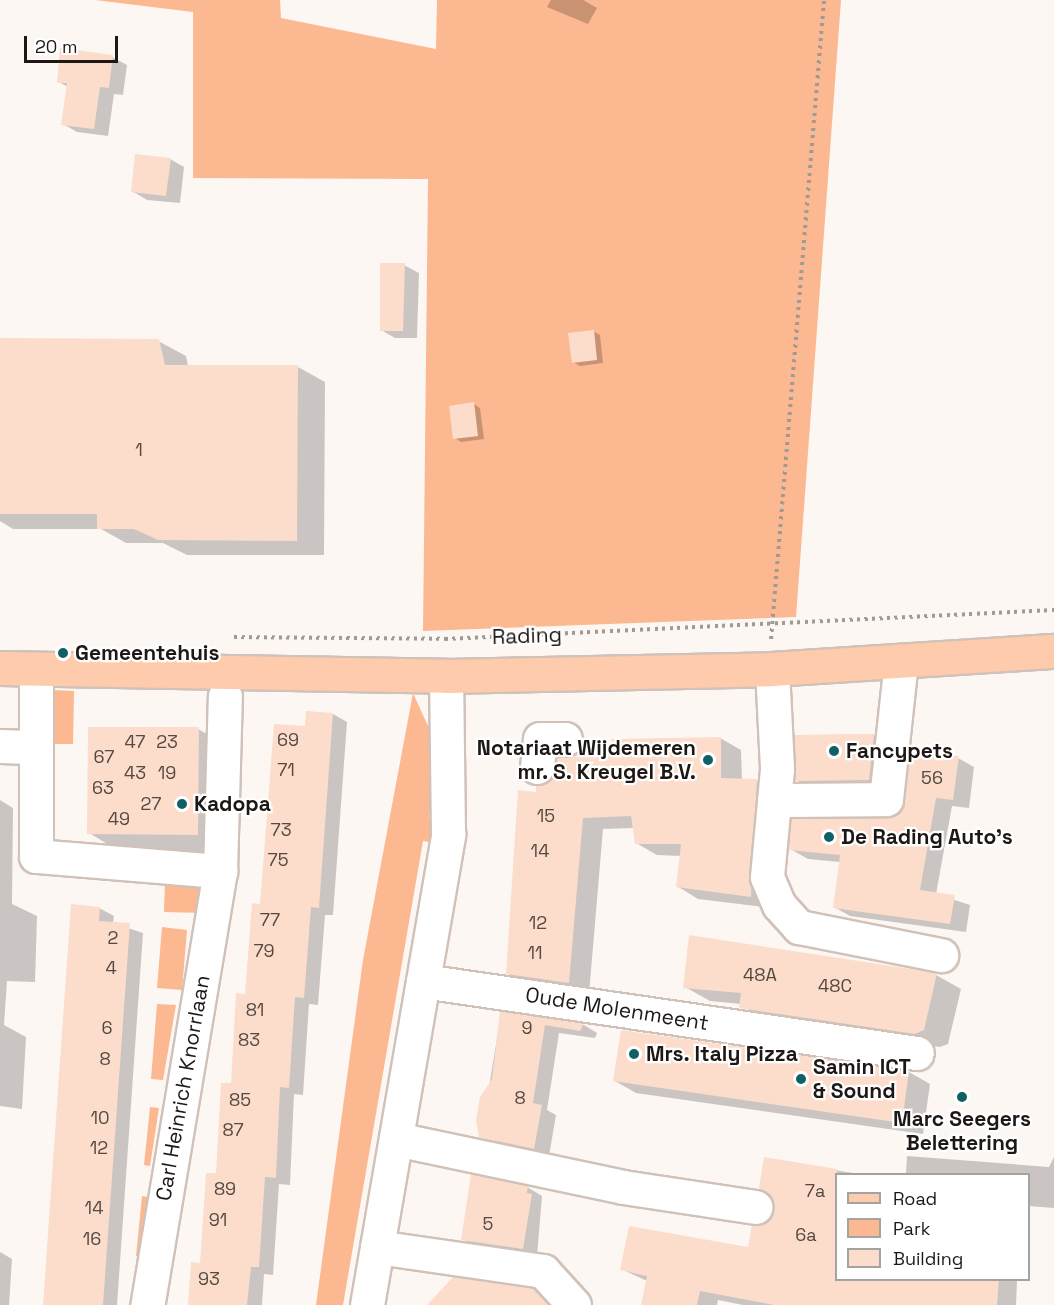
<!DOCTYPE html>
<style>
body{margin:0}
#map{position:relative;width:1054px;height:1305px;overflow:hidden;background:#fdf7f3;font-family:"Space Grotesk",sans-serif}
div>[style]{position:absolute}
[style*='--x']{left:calc(var(--x)*1px);top:calc(var(--y)*1px);width:calc(var(--w)*1px);rotate:calc(var(--a)*1deg)}
.green>*{inset:0;background:#fcb890}
.shadow>*{inset:0;background:#0003}
.building>*{inset:0;background:#fcdccb}
.path>*{height:4px;margin-top:-2px;transform-origin:0;background:repeating-linear-gradient(90deg,#9f9a96 0 3px,transparent 0 7.5px)}
.roads{filter:drop-shadow(2px 0 #d0c1b9) drop-shadow(-2px 0 #d0c1b9) drop-shadow(0 2px #d0c1b9) drop-shadow(0 -2px #d0c1b9)}
.minor>*{height:33px;margin:-16.5px;padding:0 16.5px;transform-origin:16.5px;border-radius:16.5px;background:#fff}
.major>*{height:33px;margin:-16.5px;padding:0 16.5px;transform-origin:16.5px;border-radius:16.5px;background:#fecbac}
.dots>*{width:16px;height:16px;translate:-50% -50%;box-sizing:border-box;border:3px solid #fff;border-radius:50%}
span{translate:-50% -50%;white-space:nowrap;text-align:center;line-height:1.15;-webkit-text-stroke:4.5px #fff;paint-order:stroke}
.number-label{font-size:18px;color:#554942}
.number-label span{-webkit-text-stroke-width:0}
.street-label{font-size:21px;color:#1d1815}
.poi-label{font-size:21px;color:#1d1815;font-weight:700}
.left{translate:0 -50%;text-align:left}
.right{translate:-100% -50%;text-align:right}
.legend{position:absolute;left:835px;top:1173px;width:195px;height:108px;box-sizing:border-box;background:#fff;border:2px solid #a5a3a1;margin:0;padding:8px 10px;list-style:none;font-size:18px;color:#1d1815}
.legend li{display:flex;align-items:center;gap:12px;height:30px}
.legend b{width:30px;border:2px solid #a5a3a1}
.scale{position:absolute;left:24px;top:36px;width:94px;height:27px;box-sizing:border-box;border:3px solid #1d1815;border-top:0;padding-left:8px;font-size:18px;line-height:21px;white-space:nowrap;color:#1d1815;-webkit-text-stroke:4px #fff;paint-order:stroke}
</style>
<div id="map">
<div class="green">
<i style="clip-path:polygon(95px 0,280px 0,281px 18px,436px 49px,437px 0,841px 0,796px 617px,423px 631px,428px 179px,193px 178px,193px 12px)"></i>
<i style="clip-path:polygon(51px 690px,74px 691px,73px 744px,50px 744px)"></i>
<i style="clip-path:polygon(413px 693px,438px 748px,429px 818px,440px 825px,436px 843px,423px 841px,343px 1305px,316px 1305px,363px 960px)"></i>
<i style="clip-path:polygon(165px 880px,203px 887px,203px 913px,164px 912px)"></i>
<i style="clip-path:polygon(162px 927px,187px 930px,182px 990px,157px 988px)"></i>
<i style="clip-path:polygon(157px 1004px,176px 1005px,163px 1080px,151px 1079px)"></i>
<i style="clip-path:polygon(150px 1107px,159px 1108px,150px 1166px,144px 1165px)"></i>
<i style="clip-path:polygon(142px 1196px,154px 1198px,143px 1257px,136px 1256px)"></i>
</div>
<div class="shadow">
<i style="clip-path:polygon(551px 0,583px 0,597px 8px,588px 24px,547px 7px)"></i>
<i style="clip-path:polygon(112px 57px,127px 65px,123px 95px,114px 94px,108px 136px,77px 132px,63px 124px,68px 87px,59px 82px)"></i>
<i style="clip-path:polygon(170px 159px,184px 167px,180px 203px,147px 200px,132px 191px)"></i>
<i style="clip-path:polygon(404px 265px,419px 273px,417px 338px,395px 338px,381px 330px)"></i>
<i style="clip-path:polygon(593px 331px,600px 335px,603px 363px,580px 366px,573px 362px)"></i>
<i style="clip-path:polygon(0 340px,158px 341px,186px 356px,188px 366px,298px 367px,325px 382px,324px 555px,187px 555px,163px 543px,126px 543px,101px 529px,13px 529px,0 521px)"></i>
<i style="clip-path:polygon(474px 404px,480px 408px,484px 439px,461px 442px,455px 438px)"></i>
<i style="clip-path:polygon(333px 714px,347px 722px,333px 915px,325px 915px,318px 1005px,309px 1004px,303px 1095px,294px 1094px,290px 1185px,279px 1184px,273px 1275px,264px 1274px,262px 1305px,189px 1305px,201px 1264px,262px 905px,306px 728px)"></i>
<i style="clip-path:polygon(198px 729px,235px 750px,235px 855px,126px 855px,89px 833px)"></i>
<i style="clip-path:polygon(874px 735px,888px 743px,883px 788px,810px 788px,796px 780px)"></i>
<i style="clip-path:polygon(720px 738px,741px 750px,742px 780px,757px 781px,778px 793px,772px 908px,698px 899px,677px 886px,681px 856px,657px 855px,636px 843px,634px 828px,603px 829px,589px 994px,528px 985px,507px 973px,537px 794px,603px 756px)"></i>
<i style="clip-path:polygon(958px 758px,974px 767px,969px 808px,952px 806px,936px 894px,970px 905px,966px 932px,850px 916px,834px 907px,840px 862px,808px 859px,792px 850px,895px 817px)"></i>
<i style="clip-path:polygon(0 800px,13px 808px,12px 904px,37px 916px,35px 982px,7px 981px,4px 1025px,26px 1037px,22px 1109px,0 1106px)"></i>
<i style="clip-path:polygon(99px 908px,114px 916px,113px 923px,143px 933px,117px 1305px,45px 1305px)"></i>
<i style="clip-path:polygon(936px 975px,961px 989px,948px 1044px,940px 1047px,765px 1022px,741px 1004px,710px 1001px,685px 987px)"></i>
<i style="clip-path:polygon(501px 1013px,584px 1025px,597px 1033px,595px 1038px,559px 1033px,547px 1110px,556px 1115px,549px 1156px,481px 1137px)"></i>
<i style="clip-path:polygon(909px 1072px,930px 1084px,923px 1134px,636px 1093px,615px 1081px)"></i>
<i style="clip-path:polygon(907px 1156px,1049px 1167px,1054px 1157px,1054px 1208px,1028px 1206px,1028px 1174px,906px 1174px)"></i>
<i style="clip-path:polygon(765px 1159px,859px 1174px,836px 1174px,836px 1280px,1017px 1280px,1016px 1305px,743px 1305px,718px 1300px,717px 1305px,643px 1305px,647px 1281px,621px 1269px,750px 1249px,776px 1211px)"></i>
<i style="clip-path:polygon(527px 1187px,542px 1196px,537px 1256px,477px 1248px,463px 1239px)"></i>
<i style="clip-path:polygon(0 1252px,12px 1259px,9px 1305px,0 1305px)"></i>
<i style="clip-path:polygon(533px 1290px,556px 1305px,453px 1305px)"></i>
</div>
<div class="building">
<i style="clip-path:polygon(60px 48px,113px 55px,109px 88px,100px 87px,94px 129px,61px 125px,67px 83px,57px 83px)"></i>
<i style="clip-path:polygon(135px 154px,171px 158px,166px 196px,131px 192px)"></i>
<i style="clip-path:polygon(380px 263px,405px 263px,403px 331px,380px 331px)"></i>
<i style="clip-path:polygon(594px 330px,597px 360px,572px 363px,568px 333px)"></i>
<i style="clip-path:polygon(0 338px,159px 339px,165px 365px,298px 365px,297px 541px,158px 540px,134px 529px,97px 529px,97px 514px,0 514px)"></i>
<i style="clip-path:polygon(474px 402px,478px 436px,453px 439px,449px 406px)"></i>
<i style="clip-path:polygon(306px 711px,333px 713px,319px 908px,311px 907px,304px 998px,295px 997px,289px 1088px,280px 1087px,276px 1178px,265px 1177px,259px 1267px,251px 1267px,247px 1305px,188px 1305px,191px 1262px,200px 1263px,206px 1173px,216px 1173px,221px 1083px,231px 1083px,236px 993px,245px 994px,252px 903px,260px 904px,274px 724px,305px 726px)"></i>
<i style="clip-path:polygon(88px 727px,199px 727px,198px 835px,87px 834px)"></i>
<i style="clip-path:polygon(850px 734px,874px 734px,869px 780px,795px 781px,794px 735px)"></i>
<i style="clip-path:polygon(721px 737px,721px 778px,757px 779px,751px 897px,676px 887px,681px 844px,635px 844px,631px 816px,583px 818px,569px 983px,506px 974px,518px 790px,536px 792px,536px 786px,552px 778px,557px 758px,601px 755px,601px 744px,612px 744px,611px 739px)"></i>
<i style="clip-path:polygon(910px 752px,959px 756px,953px 800px,936px 798px,920px 890px,955px 895px,950px 924px,833px 908px,840px 855px,788px 850px,791px 819px,895px 815px,905px 802px)"></i>
<i style="clip-path:polygon(71px 904px,100px 907px,99px 921px,130px 923px,103px 1305px,43px 1305px)"></i>
<i style="clip-path:polygon(689px 935px,937px 973px,924px 1030px,915px 1034px,739px 1008px,741px 993px,683px 988px)"></i>
<i style="clip-path:polygon(500px 1011px,584px 1023px,580px 1031px,545px 1025px,533px 1103px,542px 1105px,534px 1149px,479px 1137px,476px 1121px,480px 1097px,492px 1079px)"></i>
<i style="clip-path:polygon(621px 1030px,909px 1071px,902px 1123px,613px 1081px)"></i>
<i style="clip-path:polygon(764px 1157px,837px 1169px,837px 1280px,999px 1280px,997px 1305px,774px 1305px,700px 1291px,697px 1305px,641px 1305px,647px 1276px,620px 1270px,629px 1226px,748px 1247px,752px 1225px,763px 1224px,774px 1210px,773px 1200px,759px 1188px)"></i>
<i style="clip-path:polygon(471px 1174px,528px 1186px,527px 1193px,532px 1194px,523px 1249px,461px 1240px)"></i>
<i style="clip-path:polygon(453px 1277px,534px 1289px,549px 1305px,427px 1305px)"></i>
</div>
<div class="path">
<i style="--x:234;--y:637;--w:211;--a:0.5"></i>
<i style="--x:445;--y:639;--w:610;--a:-2.73"></i>
<i style="--x:771;--y:639;--w:641;--a:-85.26"></i>
</div>
<div class="roads">
<div class="minor">
<i style="--x:36;--y:669;--w:187;--a:90"></i>
<i style="--x:36;--y:856;--w:185;--a:4.7"></i>
<i style="--x:220;--y:871;--w:440;--a:99.5"></i>
<i style="--x:772;--y:669;--w:100;--a:87.1"></i>
<i style="--x:777;--y:769;--w:108;--a:95.3"></i>
<i style="--x:767;--y:877;--w:30;--a:67"></i>
<i style="--x:779;--y:905;--w:30;--a:48"></i>
<i style="--x:799;--y:927;--w:145;--a:11.2"></i>
<i style="--x:0;--y:746;--w:36;--a:2"></i>
<i style="--x:537;--y:767;--w:28;--a:-84"></i>
<i style="--x:540;--y:739;--w:25;--a:0"></i>
<i style="--x:774;--y:800;--w:112;--a:-0.5"></i>
<i style="--x:886;--y:799;--w:139;--a:-83.8"></i>
<i style="--x:220;--y:871;--w:175;--a:-88.4"></i>
<i style="--x:423;--y:981;--w:499;--a:8.3"></i>
<i style="--x:396;--y:1139;--w:232;--a:11.9"></i>
<i style="--x:623;--y:1187;--w:134;--a:8.6"></i>
<i style="--x:377;--y:1247;--w:168;--a:8.2"></i>
<i style="--x:543;--y:1271;--w:46;--a:47.6"></i>
<i style="--x:367;--y:1305;--w:478;--a:-80.2"></i>
<i style="--x:448;--y:834;--w:158;--a:-90.7"></i>
</div>
<div class="major">
<i style="--x:0;--y:668;--w:446;--a:1"></i>
<i style="--x:446;--y:676;--w:326;--a:-1.2"></i>
<i style="--x:772;--y:669;--w:283;--a:-3.7"></i>
</div>
</div>
<div class="dots">
<i style="left:63px;top:653px;background:#106166"></i>
<i style="left:834px;top:751px;background:#106166"></i>
<i style="left:708px;top:760px;background:#106166"></i>
<i style="left:182px;top:804px;background:#106166"></i>
<i style="left:829px;top:837px;background:#106166"></i>
<i style="left:634px;top:1054px;background:#106166"></i>
<i style="left:801px;top:1079px;background:#106166"></i>
<i style="left:962px;top:1097px;background:#106166"></i>
</div>
<div class="number-label">
<span style="left:139px;top:450px">1</span>
<span style="left:288px;top:740px">69</span>
<span style="left:135px;top:742px">47</span>
<span style="left:167px;top:742px">23</span>
<span style="left:104px;top:757px">67</span>
<span style="left:286px;top:770px">71</span>
<span style="left:135px;top:773px">43</span>
<span style="left:167px;top:773px">19</span>
<span style="left:932px;top:778px">56</span>
<span style="left:103px;top:788px">63</span>
<span style="left:151px;top:804px">27</span>
<span style="left:546px;top:816px">15</span>
<span style="left:119px;top:819px">49</span>
<span style="left:281px;top:830px">73</span>
<span style="left:540px;top:851px">14</span>
<span style="left:278px;top:860px">75</span>
<span style="left:270px;top:920px">77</span>
<span style="left:538px;top:923px">12</span>
<span style="left:113px;top:938px">2</span>
<span style="left:264px;top:951px">79</span>
<span style="left:535px;top:953px">11</span>
<span style="left:111px;top:968px">4</span>
<span style="left:760px;top:975px">48A</span>
<span style="left:835px;top:986px">48C</span>
<span style="left:255px;top:1010px">81</span>
<span style="left:107px;top:1028px">6</span>
<span style="left:527px;top:1028px">9</span>
<span style="left:249px;top:1040px">83</span>
<span style="left:105px;top:1059px">8</span>
<span style="left:520px;top:1098px">8</span>
<span style="left:240px;top:1100px">85</span>
<span style="left:100px;top:1118px">10</span>
<span style="left:233px;top:1130px">87</span>
<span style="left:99px;top:1148px">12</span>
<span style="left:225px;top:1189px">89</span>
<span style="left:815px;top:1191px">7a</span>
<span style="left:94px;top:1208px">14</span>
<span style="left:218px;top:1220px">91</span>
<span style="left:488px;top:1224px">5</span>
<span style="left:806px;top:1235px">6a</span>
<span style="left:92px;top:1239px">16</span>
<span style="left:209px;top:1279px">93</span>
</div>
<div class="street-label">
<span style="left:527px;top:636px;rotate:-2deg">Rading</span>
<span style="left:617px;top:1009px;rotate:9deg">Oude Molenmeent</span>
<span style="left:183px;top:1088px;rotate:-80deg">Carl Heinrich Knorrlaan</span>
</div>
<div class="poi-label">
<span class="left" style="left:75px;top:653px">Gemeentehuis</span>
<span class="right" style="left:696px;top:760px">Notariaat Wijdemeren<br>mr. S. Kreugel B.V.</span>
<span class="left" style="left:846px;top:751px">Fancypets</span>
<span class="left" style="left:194px;top:804px">Kadopa</span>
<span class="left" style="left:841px;top:837px">De Rading Auto's</span>
<span class="left" style="left:646px;top:1054px">Mrs. Italy Pizza</span>
<span class="left" style="left:813px;top:1079px">Samin ICT<br>&amp; Sound</span>
<span style="left:962px;top:1131px">Marc Seegers<br>Belettering</span>
</div>
<ul class="legend">
<li><b style="height:8px;background:#fecbac"></b>Road</li>
<li><b style="height:16px;background:#fcb890"></b>Park</li>
<li><b style="height:16px;background:#fcdccb"></b>Building</li>
</ul>
<div class="scale">20 m</div>
</div>
